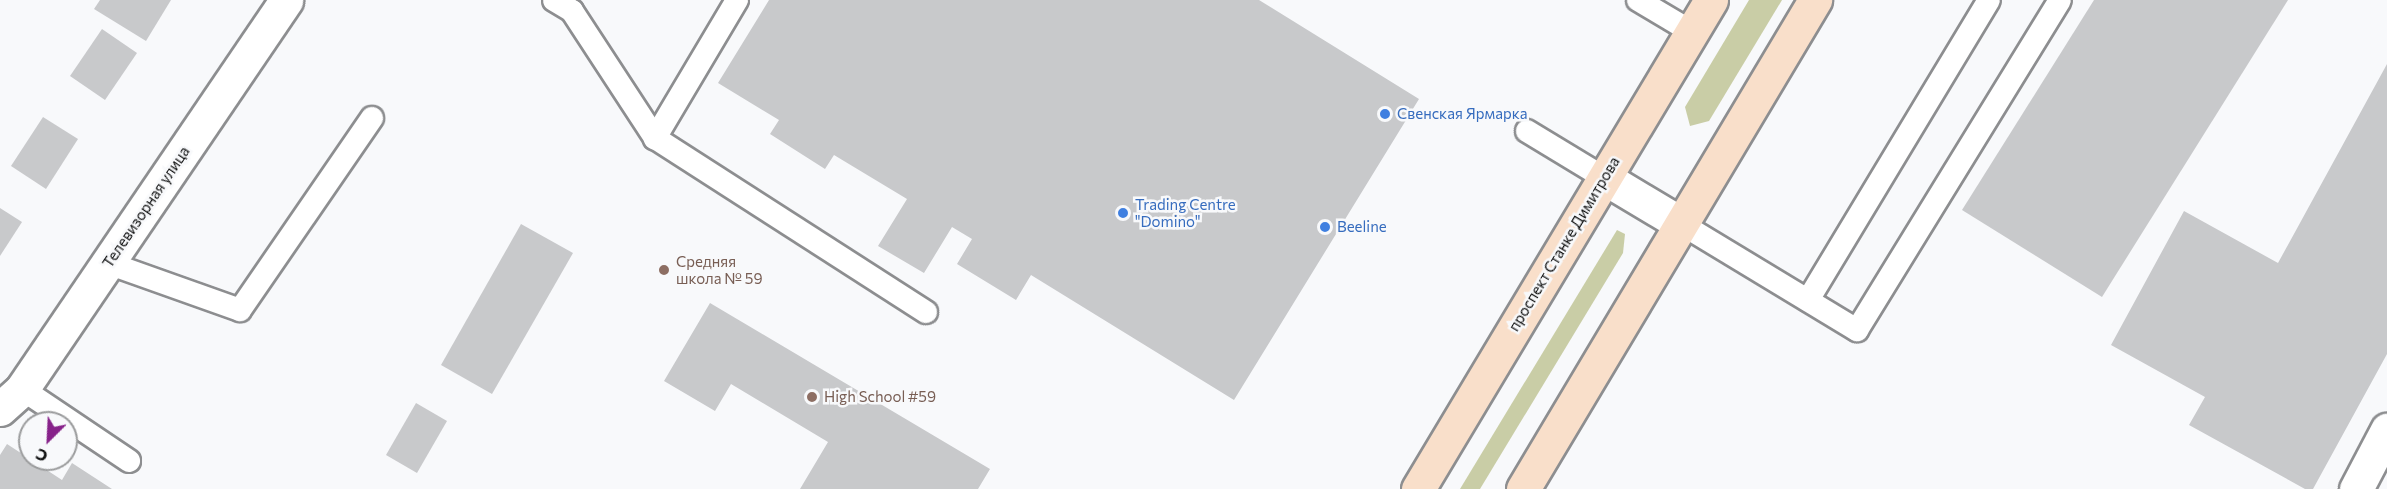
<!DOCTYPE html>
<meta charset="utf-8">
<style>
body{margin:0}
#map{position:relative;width:2387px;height:489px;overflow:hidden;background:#f8f9fb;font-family:Commissioner,sans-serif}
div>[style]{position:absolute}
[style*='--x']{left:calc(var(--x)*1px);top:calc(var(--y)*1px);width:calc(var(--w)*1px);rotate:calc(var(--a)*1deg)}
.green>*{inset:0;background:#c9cda6}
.building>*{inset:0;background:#c8c9cb}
.roads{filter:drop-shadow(2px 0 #8d8e90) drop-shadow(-2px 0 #8d8e90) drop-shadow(0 2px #8d8e90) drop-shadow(0 -2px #8d8e90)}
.lane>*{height:22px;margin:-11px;padding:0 11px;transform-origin:11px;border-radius:11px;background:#fff}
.street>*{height:33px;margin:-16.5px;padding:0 16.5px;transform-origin:16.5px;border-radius:16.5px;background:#fff}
.secondary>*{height:33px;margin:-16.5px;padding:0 16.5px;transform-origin:16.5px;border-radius:16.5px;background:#fff}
.primary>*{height:33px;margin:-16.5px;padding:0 16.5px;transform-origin:16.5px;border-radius:16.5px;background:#f9dfca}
.dots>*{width:16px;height:16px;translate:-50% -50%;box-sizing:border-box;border:3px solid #f8f9fb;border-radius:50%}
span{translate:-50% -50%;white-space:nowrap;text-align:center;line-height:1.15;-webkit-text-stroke:5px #f8f9fb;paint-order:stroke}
.shop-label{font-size:15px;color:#366cbe}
.left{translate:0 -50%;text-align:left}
.street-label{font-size:15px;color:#0f1010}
.education-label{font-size:15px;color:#785e54}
.north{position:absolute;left:18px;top:411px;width:60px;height:60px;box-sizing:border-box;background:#f8f9fb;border:2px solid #9b9c9d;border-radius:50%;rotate:204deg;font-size:16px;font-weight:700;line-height:24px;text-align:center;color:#0f1010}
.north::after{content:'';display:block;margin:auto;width:21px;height:27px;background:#87228a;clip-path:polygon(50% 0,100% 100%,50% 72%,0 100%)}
</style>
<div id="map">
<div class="green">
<i style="clip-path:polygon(1749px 0,1782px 0,1709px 121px,1690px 126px,1685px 107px)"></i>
<i style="clip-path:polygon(1617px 230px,1625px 234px,1623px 253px,1480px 489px,1460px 489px)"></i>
</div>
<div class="building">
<i style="clip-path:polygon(100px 0,171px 0,146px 41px,94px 9px)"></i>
<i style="clip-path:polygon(769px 0,1259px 0,1419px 99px,1234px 400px,1031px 275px,1016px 300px,957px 264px,972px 239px,952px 227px,924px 273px,878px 246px,907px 199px,834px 155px,825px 169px,770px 134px,779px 120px,718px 83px)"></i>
<i style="clip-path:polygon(2094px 0,2288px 0,2102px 297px,1962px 210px)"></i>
<i style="clip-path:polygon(102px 29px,137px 53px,105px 100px,70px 76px)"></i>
<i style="clip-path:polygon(2387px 64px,2387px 354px,2313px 489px,2305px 489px,2189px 425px,2205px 397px,2111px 345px,2184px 211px,2278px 263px)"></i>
<i style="clip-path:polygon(43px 117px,78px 139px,46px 189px,11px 166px)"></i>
<i style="clip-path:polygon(0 208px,22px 222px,0 256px)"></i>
<i style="clip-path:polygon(521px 224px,573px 253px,492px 394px,441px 365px)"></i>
<i style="clip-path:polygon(710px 303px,990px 469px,978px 489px,800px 489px,828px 442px,731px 384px,715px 411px,664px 381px)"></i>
<i style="clip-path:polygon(416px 403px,447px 421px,417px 473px,386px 455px)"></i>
<i style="clip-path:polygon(7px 444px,62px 480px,72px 463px,112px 489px,0 489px,0 455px)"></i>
</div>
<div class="roads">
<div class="lane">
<i style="--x:554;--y:0;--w:21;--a:31"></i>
<i style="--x:572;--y:11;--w:152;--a:56.8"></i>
<i style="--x:737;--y:0;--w:161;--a:120.7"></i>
<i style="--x:655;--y:138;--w:322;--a:32.7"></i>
<i style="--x:1638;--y:0;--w:63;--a:30.7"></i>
<i style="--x:1527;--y:131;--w:89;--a:31.2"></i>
<i style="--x:1680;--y:223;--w:207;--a:31.2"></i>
<i style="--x:1857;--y:330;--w:387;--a:-58.4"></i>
<i style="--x:108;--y:263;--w:140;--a:19.6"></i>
<i style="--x:240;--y:310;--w:233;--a:-55.5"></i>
<i style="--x:1808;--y:300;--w:350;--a:-58.9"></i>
<i style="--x:22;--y:389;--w:129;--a:33.9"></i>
</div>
<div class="street">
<i style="--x:0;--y:409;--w:30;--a:-42"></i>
<i style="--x:22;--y:389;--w:470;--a:-55.8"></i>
<i style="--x:2356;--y:489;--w:67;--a:-62.3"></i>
</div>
<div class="secondary">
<i style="--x:1603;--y:177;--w:90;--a:30.9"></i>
</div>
<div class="primary">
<i style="--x:1418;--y:489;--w:570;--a:-59.07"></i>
<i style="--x:1523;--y:489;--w:570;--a:-59.16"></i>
</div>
</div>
<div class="dots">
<i style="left:1385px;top:114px;background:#3f7fe0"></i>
<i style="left:1123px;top:213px;background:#3f7fe0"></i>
<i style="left:1325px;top:227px;background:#3f7fe0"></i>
<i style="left:664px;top:270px;background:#8d6e63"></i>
<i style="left:812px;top:397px;background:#8d6e63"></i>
</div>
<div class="shop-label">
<span class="left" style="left:1397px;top:114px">Свенская Ярмарка</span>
<span class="left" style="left:1135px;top:213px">Trading Centre<br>"Domino"</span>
<span class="left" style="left:1337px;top:227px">Beeline</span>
</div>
<div class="street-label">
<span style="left:146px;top:207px;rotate:-56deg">Телевизорная улица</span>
<span style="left:1564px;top:244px;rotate:-59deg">проспект Станке Димитрова</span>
</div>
<div class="education-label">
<span class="left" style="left:676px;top:270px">Средняя<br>школа № 59</span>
<span class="left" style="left:824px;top:397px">High School #59</span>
</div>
<div class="north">С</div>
</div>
